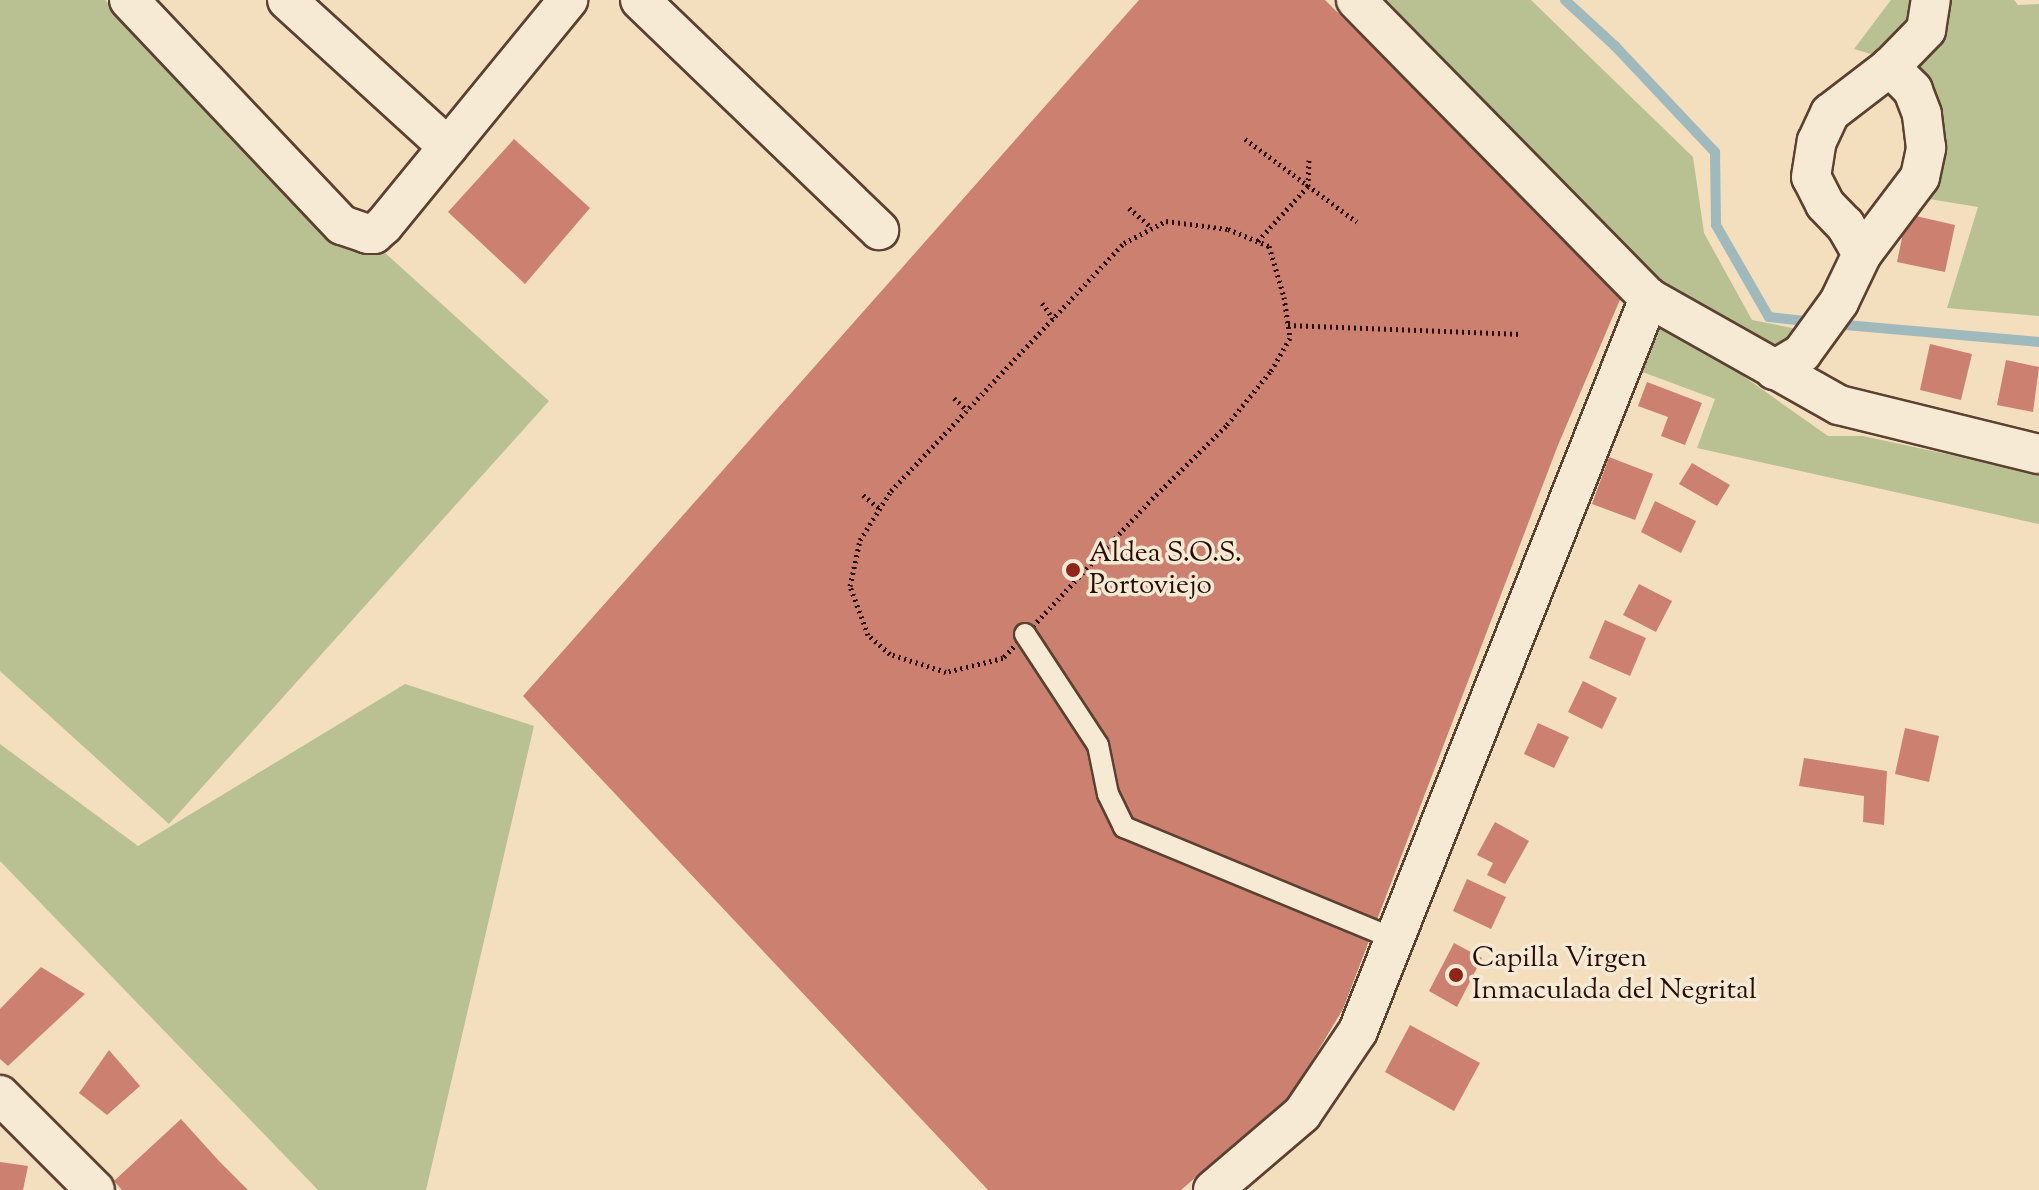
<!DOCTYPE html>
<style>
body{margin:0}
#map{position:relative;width:2039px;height:1190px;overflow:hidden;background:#f3debe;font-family:"Sorts Mill Goudy",serif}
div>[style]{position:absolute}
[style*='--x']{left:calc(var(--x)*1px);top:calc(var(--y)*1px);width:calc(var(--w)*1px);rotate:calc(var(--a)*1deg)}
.green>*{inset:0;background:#b9c193}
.stream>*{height:10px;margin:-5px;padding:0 5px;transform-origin:5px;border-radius:5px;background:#a0b9bc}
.building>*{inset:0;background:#cc8070}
.path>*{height:5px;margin-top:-2.5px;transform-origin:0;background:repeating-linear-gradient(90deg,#290c00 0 2px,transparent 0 6px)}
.roads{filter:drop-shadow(2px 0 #5c4030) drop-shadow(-2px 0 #5c4030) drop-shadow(0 2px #5c4030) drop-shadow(0 -2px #5c4030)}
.lane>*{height:20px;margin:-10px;padding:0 10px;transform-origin:10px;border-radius:10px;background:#f7ead5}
.street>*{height:38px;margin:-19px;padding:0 19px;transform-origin:19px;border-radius:19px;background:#f7ead5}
.dots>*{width:22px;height:22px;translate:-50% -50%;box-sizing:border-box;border:4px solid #f7ead5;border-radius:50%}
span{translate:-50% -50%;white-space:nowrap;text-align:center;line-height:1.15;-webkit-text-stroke:7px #f7ead5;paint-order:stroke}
.poi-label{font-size:28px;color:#290c00}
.left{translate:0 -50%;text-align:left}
</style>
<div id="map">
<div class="green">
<i style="clip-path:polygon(0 0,105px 0,549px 401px,169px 824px,0 671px)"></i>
<i style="clip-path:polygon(1387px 0,1531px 0,1693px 157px,1704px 233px,1752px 320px,1797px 329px,1767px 361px,1655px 284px)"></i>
<i style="clip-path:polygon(1891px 0,2014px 0,2018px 5px,2039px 4px,2039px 316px,1947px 308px,1978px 207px,1923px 198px,1927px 139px,1918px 68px,1854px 49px)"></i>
<i style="clip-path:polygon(1654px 313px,1828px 436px,1863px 436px,2039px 474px,2039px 524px,1697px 448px,1715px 399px,1637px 370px)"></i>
<i style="clip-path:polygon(405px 684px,534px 726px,426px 1190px,318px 1190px,0 861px,0 744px,138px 846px)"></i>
</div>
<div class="stream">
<i style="--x:1565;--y:0;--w:68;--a:42.6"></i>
<i style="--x:1615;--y:46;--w:146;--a:46.7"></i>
<i style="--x:1715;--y:152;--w:73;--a:89.2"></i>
<i style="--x:1716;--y:225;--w:106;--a:60.1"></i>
<i style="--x:1769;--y:317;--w:45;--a:6.3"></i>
<i style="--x:1834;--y:324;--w:206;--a:5"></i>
</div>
<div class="building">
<i style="clip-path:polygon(1139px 0,1325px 0,1622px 295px,1558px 445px,1343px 1009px,1292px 1094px,1181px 1190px,988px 1190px,523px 696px)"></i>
<i style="clip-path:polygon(514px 139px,590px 208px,525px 284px,448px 212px)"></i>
<i style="clip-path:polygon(1907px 214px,1955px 225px,1945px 272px,1897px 262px)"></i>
<i style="clip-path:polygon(1930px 344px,1972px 354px,1961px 400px,1920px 390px)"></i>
<i style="clip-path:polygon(2006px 360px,2039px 367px,2033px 412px,1997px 405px)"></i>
<i style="clip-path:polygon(1647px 382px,1702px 403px,1685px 445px,1661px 436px,1668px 417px,1638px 406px)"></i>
<i style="clip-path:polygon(1609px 457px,1653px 474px,1635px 520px,1592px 504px)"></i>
<i style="clip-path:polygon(1692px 463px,1730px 485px,1717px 506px,1679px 484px)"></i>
<i style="clip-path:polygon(1655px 501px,1696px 521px,1681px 553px,1641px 532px)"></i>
<i style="clip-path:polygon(1639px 584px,1672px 601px,1656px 632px,1623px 615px)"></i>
<i style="clip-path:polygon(1605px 620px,1646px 638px,1630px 676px,1589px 658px)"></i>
<i style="clip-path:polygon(1583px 681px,1617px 698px,1602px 729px,1568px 712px)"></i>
<i style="clip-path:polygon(1538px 723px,1569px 737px,1554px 768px,1524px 754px)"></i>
<i style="clip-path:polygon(1905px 728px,1939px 736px,1929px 782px,1895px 774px)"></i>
<i style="clip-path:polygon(1804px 758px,1887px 771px,1884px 825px,1863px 822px,1864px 796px,1799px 786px)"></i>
<i style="clip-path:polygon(1495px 822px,1529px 841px,1505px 884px,1487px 875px,1493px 863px,1477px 855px)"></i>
<i style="clip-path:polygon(1467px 879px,1506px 897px,1491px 929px,1453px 911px)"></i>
<i style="clip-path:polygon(1454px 943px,1482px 958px,1457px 1007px,1429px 991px)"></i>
<i style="clip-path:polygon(41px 967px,85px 994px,8px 1066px,0 1059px,0 1009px)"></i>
<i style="clip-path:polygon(1410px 1025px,1480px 1063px,1454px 1111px,1385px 1072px)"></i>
<i style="clip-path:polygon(109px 1050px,140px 1086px,107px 1115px,79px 1093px)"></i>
<i style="clip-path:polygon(181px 1119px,219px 1161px,248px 1190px,122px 1190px,114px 1181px)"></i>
<i style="clip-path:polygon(0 1162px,28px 1166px,23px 1190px,0 1190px)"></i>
</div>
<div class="path">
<i style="--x:1245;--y:139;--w:139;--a:36.5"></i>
<i style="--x:1129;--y:208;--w:30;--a:41"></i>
<i style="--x:1166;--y:221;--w:63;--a:7.4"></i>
<i style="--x:1228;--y:229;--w:44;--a:22.5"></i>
<i style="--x:1269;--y:246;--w:53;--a:73.6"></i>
<i style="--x:1284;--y:297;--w:41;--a:81.7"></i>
<i style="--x:1290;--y:338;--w:39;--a:120"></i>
<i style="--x:1270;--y:372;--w:70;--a:129.2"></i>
<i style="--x:1226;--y:426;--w:108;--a:135.4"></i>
<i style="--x:1149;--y:502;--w:214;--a:133.1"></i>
<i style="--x:1003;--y:658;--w:59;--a:166.2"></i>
<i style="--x:946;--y:672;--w:59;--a:-162.2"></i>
<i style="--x:890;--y:654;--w:29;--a:-139"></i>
<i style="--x:868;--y:635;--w:52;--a:-110.2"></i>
<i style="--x:850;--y:586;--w:47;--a:-77.7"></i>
<i style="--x:860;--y:540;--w:58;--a:-57.7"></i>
<i style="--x:891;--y:491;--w:340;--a:-46.8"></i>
<i style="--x:1124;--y:243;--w:47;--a:-27.6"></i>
<i style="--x:1258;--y:241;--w:74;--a:-47.7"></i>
<i style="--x:1308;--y:186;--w:26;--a:-88"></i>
<i style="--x:1042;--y:303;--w:19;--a:54"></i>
<i style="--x:1288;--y:325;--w:234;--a:2.2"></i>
<i style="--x:954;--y:398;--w:18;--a:43"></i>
<i style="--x:863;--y:495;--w:22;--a:39"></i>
</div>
<div class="roads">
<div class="lane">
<i style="--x:1025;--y:634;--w:133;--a:56.7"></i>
<i style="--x:1098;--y:745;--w:50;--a:78.5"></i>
<i style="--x:1108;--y:794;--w:37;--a:64"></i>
<i style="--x:1124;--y:827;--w:292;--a:22.5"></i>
</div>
<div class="street">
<i style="--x:129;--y:0;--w:310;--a:46.6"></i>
<i style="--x:342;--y:225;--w:28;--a:19"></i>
<i style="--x:368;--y:234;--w:6;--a:0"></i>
<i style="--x:374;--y:234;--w:13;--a:-42"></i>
<i style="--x:384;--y:225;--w:291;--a:-50.7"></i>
<i style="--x:287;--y:0;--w:218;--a:42.4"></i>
<i style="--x:640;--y:0;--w:332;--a:43.9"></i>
<i style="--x:1356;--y:0;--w:418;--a:45.5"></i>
<i style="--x:1649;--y:298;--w:218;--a:29.4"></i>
<i style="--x:1839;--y:405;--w:206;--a:13.8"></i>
<i style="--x:1862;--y:254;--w:96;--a:-53"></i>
<i style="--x:1920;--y:177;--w:30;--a:-78"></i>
<i style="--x:1926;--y:148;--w:34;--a:-97"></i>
<i style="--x:1922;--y:114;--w:26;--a:-111"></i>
<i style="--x:1913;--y:90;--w:33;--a:-135"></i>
<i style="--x:1774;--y:370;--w:33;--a:-31"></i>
<i style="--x:1802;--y:353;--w:63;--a:-54"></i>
<i style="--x:1839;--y:302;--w:53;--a:-64.4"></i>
<i style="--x:1862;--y:254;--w:34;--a:-120"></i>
<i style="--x:1845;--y:225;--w:29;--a:-134"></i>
<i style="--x:1825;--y:204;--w:30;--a:-117"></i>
<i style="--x:1811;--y:177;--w:36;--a:-81"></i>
<i style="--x:1817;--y:141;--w:31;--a:-65"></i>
<i style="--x:1830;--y:113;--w:76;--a:-37.5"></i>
<i style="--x:1890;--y:67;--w:52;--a:-45.8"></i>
<i style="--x:1926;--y:30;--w:30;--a:-81"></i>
<i style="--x:0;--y:1095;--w:134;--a:45"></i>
<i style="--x:1213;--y:1190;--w:117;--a:-40.5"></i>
<i style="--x:1302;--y:1114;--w:100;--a:-56"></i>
<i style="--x:1358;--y:1031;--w:789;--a:-68.35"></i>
</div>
</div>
<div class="dots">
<i style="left:1073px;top:570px;background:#8f2418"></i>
<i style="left:1456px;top:975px;background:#8f2418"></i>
</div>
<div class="poi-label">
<span class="left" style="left:1089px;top:570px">Aldea S.O.S.<br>Portoviejo</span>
<span class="left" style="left:1472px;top:975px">Capilla Virgen<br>Inmaculada del Negrital</span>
</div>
</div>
